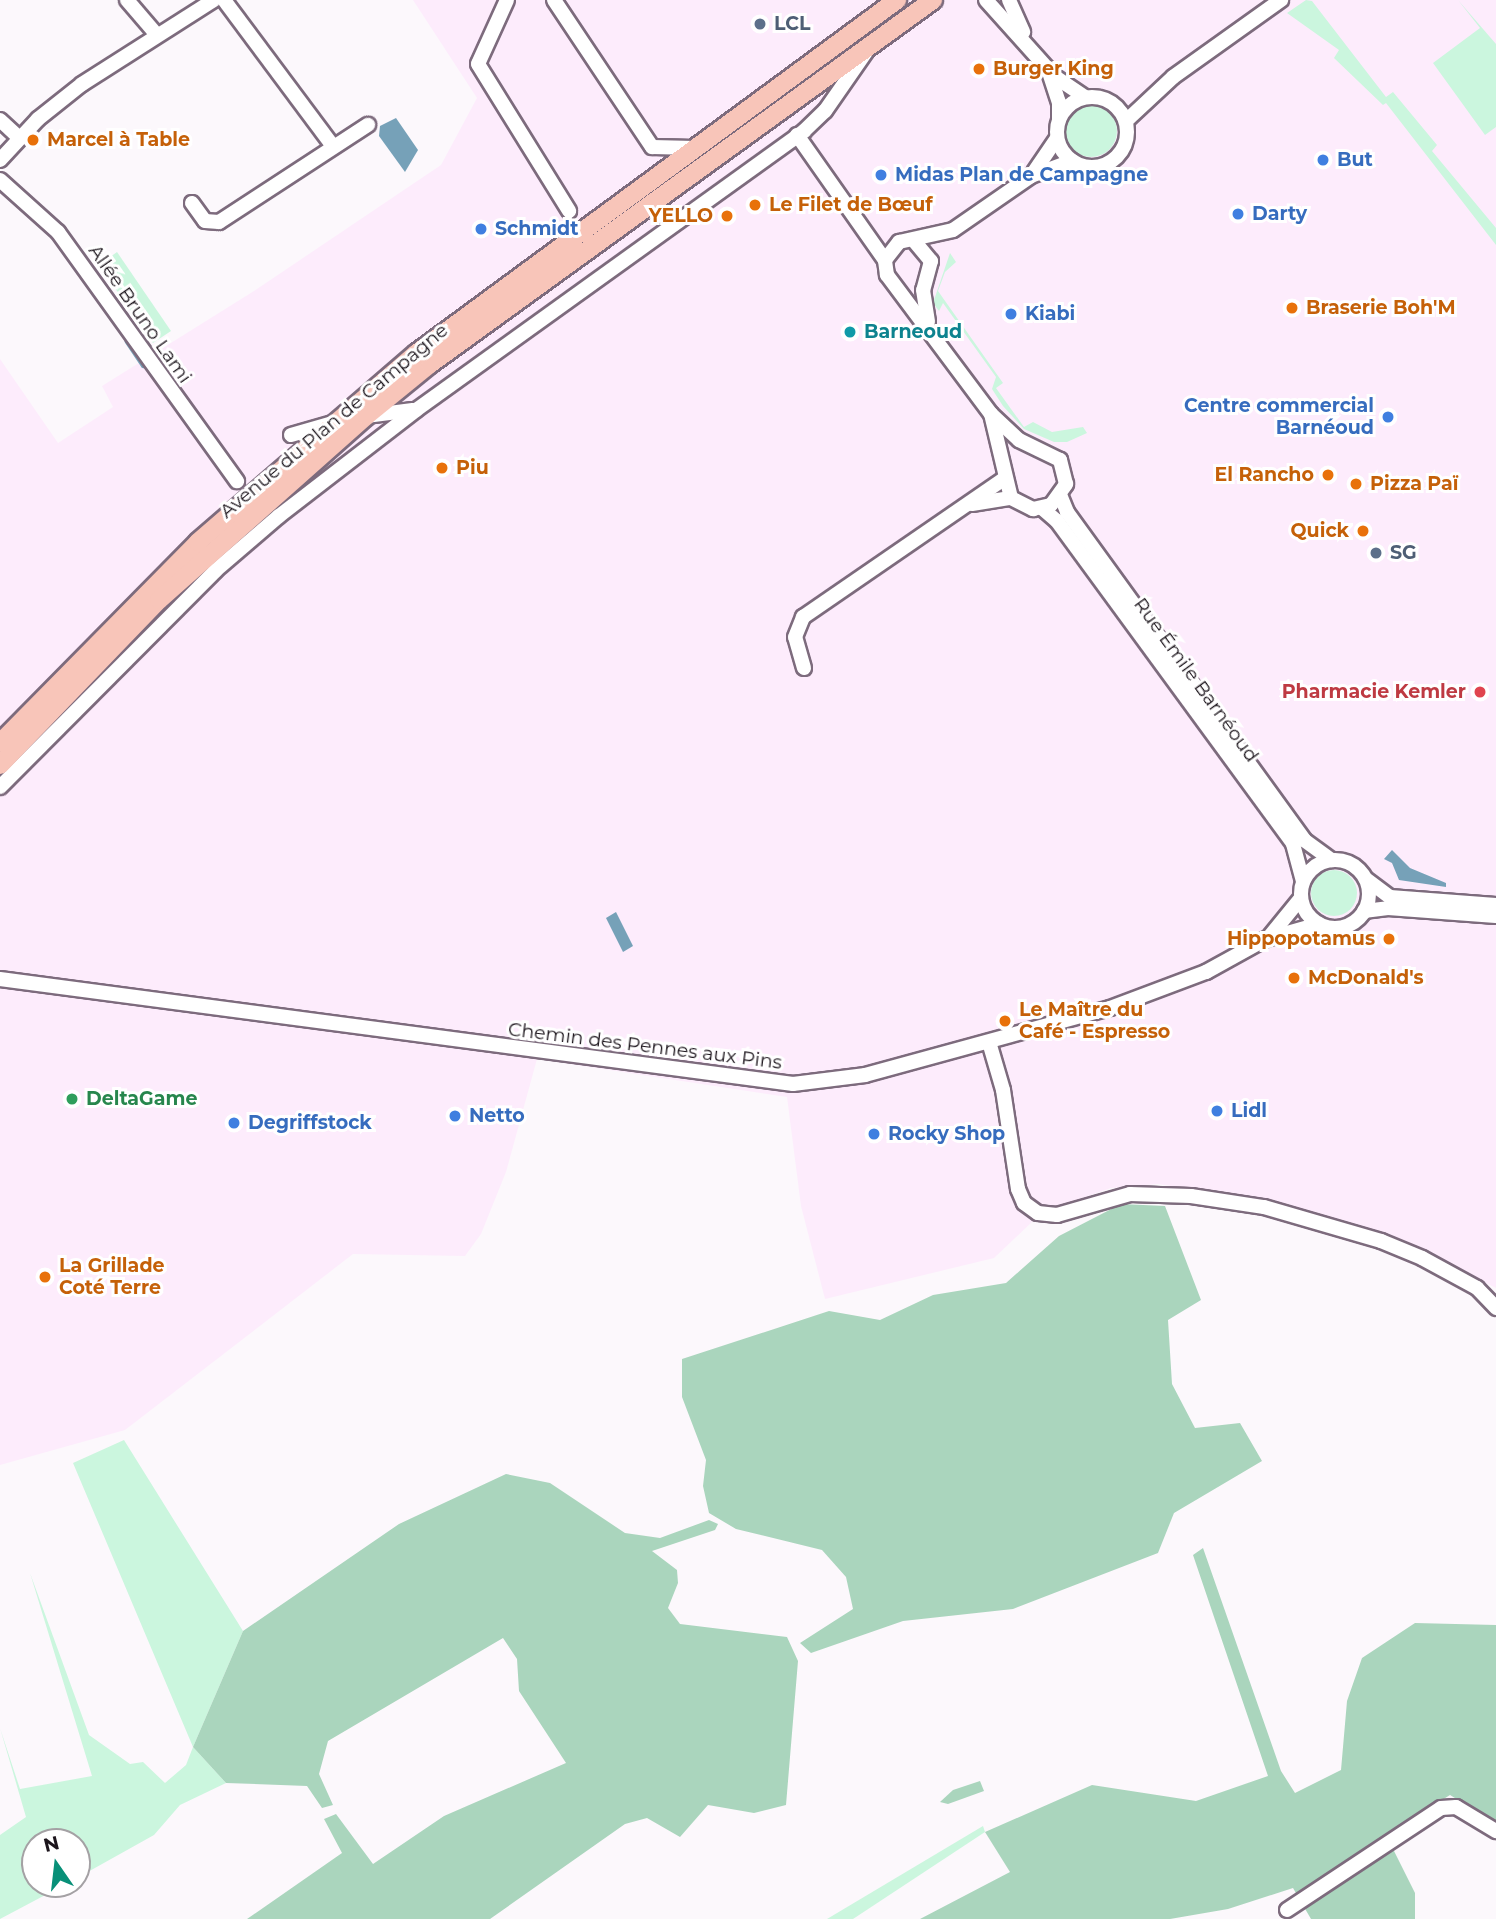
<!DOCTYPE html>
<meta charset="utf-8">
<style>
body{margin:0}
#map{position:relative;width:1496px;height:1919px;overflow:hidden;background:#fcf8fc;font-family:Montserrat,sans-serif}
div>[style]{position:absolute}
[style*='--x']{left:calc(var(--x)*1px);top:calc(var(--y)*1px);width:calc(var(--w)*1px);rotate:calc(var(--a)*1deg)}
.built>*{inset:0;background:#fdecfc}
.green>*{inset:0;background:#cbf6de}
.round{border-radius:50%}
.forest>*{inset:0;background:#aad5bd}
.water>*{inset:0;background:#76a1b8}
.stream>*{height:4.5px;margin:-2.25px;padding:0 2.25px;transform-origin:2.25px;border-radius:2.25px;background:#76a1b8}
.roads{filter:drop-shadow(2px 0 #7d6b7d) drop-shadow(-2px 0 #7d6b7d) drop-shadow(0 2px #7d6b7d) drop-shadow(0 -2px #7d6b7d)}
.minor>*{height:14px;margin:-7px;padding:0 7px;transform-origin:7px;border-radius:7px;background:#fff}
.minor>.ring{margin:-7px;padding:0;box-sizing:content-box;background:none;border:14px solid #fff;border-radius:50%}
.major>*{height:18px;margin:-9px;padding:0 9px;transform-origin:9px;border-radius:9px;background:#f8c5b9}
.dots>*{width:19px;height:19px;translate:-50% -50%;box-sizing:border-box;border:4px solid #fff;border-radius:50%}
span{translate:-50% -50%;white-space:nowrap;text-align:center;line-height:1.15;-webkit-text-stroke:6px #fff;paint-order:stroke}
.service-label{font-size:19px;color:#4e5e75;font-weight:700}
.left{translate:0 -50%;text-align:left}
.food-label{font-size:19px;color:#c56008;font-weight:700}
.right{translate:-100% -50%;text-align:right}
.shop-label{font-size:19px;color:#366cbe;font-weight:700}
.street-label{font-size:19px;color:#1c151c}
.culture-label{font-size:19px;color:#0d838f;font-weight:700}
.health-label{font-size:19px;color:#be3a42;font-weight:700}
.leisure-label{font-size:19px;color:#27864d;font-weight:700}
.north{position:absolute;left:21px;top:1828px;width:70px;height:70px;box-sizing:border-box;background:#fff;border:2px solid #a4a1a4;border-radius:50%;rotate:346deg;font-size:19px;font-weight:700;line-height:28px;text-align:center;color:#1c151c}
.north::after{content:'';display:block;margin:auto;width:24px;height:32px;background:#089078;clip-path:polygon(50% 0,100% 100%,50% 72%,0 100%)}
</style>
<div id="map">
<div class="built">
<i style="clip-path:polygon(413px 0,1496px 0,1496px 1288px,1402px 1242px,1272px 1202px,1158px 1184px,1111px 1188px,1065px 1204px,1033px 1221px,994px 1258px,825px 1299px,801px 1206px,787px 1097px,537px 1059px,506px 1172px,481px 1234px,465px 1256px,353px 1254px,125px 1430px,0 1465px,0 359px,58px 443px,113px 407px,102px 386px,257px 289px,441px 165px,477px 98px)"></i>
</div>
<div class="green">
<i style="clip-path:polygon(1306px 0,1312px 1px,1386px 97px,1393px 92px,1437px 145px,1432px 151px,1496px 228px,1496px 245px,1386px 103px,1383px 105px,1334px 58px,1339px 50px,1287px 13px)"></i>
<i style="clip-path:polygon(1458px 0,1496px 44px,1496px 127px,1485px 135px,1433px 63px,1480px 28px)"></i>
<i class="round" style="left:1065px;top:105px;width:52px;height:52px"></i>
<i style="clip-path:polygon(117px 252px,171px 331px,153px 343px,99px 265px)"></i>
<i style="clip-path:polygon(950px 253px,956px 262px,945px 272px,938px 291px,1003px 383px,996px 388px,1024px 427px,1033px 422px,1052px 432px,1083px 427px,1087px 433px,1067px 442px,1054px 442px,1024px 429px,1003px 406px,992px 389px,996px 377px,943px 303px,939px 311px,933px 303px)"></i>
<i class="round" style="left:1311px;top:870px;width:46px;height:46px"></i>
<i style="clip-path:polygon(124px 1440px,243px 1631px,193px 1747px,226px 1783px,180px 1805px,154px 1835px,77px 1878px,77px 1842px,35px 1842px,35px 1884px,66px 1884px,0 1919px,0 1835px,26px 1817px,0 1728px,20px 1789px,92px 1776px,30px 1573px,89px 1735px,130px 1764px,143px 1762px,165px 1783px,186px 1765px,193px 1747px,73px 1463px)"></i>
<i style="clip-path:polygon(983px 1826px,985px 1832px,853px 1919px,827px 1919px)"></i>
</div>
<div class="forest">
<i style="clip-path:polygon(1121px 1204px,1165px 1206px,1201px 1300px,1168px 1320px,1172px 1384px,1195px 1428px,1240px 1423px,1262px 1461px,1174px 1513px,1158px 1553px,1013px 1609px,903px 1621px,811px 1653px,800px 1643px,853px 1609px,846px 1577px,822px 1550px,736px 1529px,709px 1513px,703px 1486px,706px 1460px,682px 1397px,682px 1359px,829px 1311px,880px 1320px,933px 1295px,1006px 1283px,1059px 1236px)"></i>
<i style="clip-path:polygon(506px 1474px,550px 1483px,625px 1533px,660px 1538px,709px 1520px,718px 1524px,715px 1530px,652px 1551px,677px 1570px,678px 1583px,668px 1608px,680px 1624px,787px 1637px,798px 1661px,786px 1805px,754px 1813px,708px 1805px,680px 1837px,647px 1818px,625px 1824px,490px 1919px,247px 1919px,342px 1853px,324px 1819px,336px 1814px,373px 1864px,444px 1816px,566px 1763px,519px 1691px,517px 1659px,503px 1638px,328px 1741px,319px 1774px,333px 1805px,322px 1808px,307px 1786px,226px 1783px,193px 1747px,243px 1631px,399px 1524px)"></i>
<i style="clip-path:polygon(1203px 1548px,1281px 1771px,1295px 1793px,1341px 1770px,1347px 1701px,1362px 1658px,1415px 1623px,1496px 1625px,1496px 1823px,1450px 1795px,1386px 1835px,1415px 1893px,1415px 1919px,1311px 1919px,1293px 1888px,1228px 1909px,1170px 1919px,920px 1919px,1010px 1872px,985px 1832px,1092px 1785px,1196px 1801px,1268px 1776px,1193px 1555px)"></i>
<i style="clip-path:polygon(980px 1781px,984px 1791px,948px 1804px,940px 1802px,953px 1790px)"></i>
</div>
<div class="water">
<i style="clip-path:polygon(396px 118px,418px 150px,405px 172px,379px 136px,380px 126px)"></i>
<i style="clip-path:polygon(1392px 850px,1410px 868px,1446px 883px,1446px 887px,1399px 880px,1392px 863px,1384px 859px)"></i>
<i style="clip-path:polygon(616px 912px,633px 946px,623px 952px,606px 918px)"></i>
</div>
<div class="stream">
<i style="--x:127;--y:341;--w:29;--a:56"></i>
<i style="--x:143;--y:365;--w:4;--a:-14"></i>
</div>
<div class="roads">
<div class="minor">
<i style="--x:127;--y:0;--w:46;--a:49.4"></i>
<i style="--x:224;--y:0;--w:181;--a:53.3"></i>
<i style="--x:507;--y:0;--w:70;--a:114.4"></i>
<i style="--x:478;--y:64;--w:173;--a:58.2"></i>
<i style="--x:554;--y:0;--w:177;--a:56.3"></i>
<i style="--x:652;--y:147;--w:43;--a:1.3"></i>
<i style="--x:986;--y:0;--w:93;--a:48.1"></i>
<i style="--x:1048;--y:69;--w:35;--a:72"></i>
<i style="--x:1059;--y:102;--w:17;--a:90"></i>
<i style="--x:1009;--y:0;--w:35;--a:66"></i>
<i style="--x:1051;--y:74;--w:41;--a:34.1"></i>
<i class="ring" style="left:1057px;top:97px;width:56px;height:56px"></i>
<i style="--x:0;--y:120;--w:26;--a:43"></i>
<i style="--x:1126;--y:121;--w:64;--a:-43.1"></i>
<i style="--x:1173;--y:77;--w:133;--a:-35.5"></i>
<i style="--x:797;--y:135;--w:153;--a:54.9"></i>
<i style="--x:0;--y:160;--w:56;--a:-47.2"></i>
<i style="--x:38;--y:119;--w:56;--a:-38.5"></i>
<i style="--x:82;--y:84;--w:156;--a:-32.5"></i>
<i style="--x:1034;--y:172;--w:41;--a:-55.9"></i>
<i style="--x:0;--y:180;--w:78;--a:41.9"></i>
<i style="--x:58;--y:232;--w:307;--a:54.3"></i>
<i style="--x:192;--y:203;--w:22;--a:54"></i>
<i style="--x:205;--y:221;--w:14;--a:4"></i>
<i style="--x:219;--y:222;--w:178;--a:-33.1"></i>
<i style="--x:915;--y:242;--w:25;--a:50"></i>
<i style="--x:931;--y:261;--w:30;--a:105"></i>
<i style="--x:923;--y:290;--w:32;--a:81"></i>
<i style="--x:991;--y:414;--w:86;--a:76.6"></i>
<i style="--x:1011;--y:498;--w:25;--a:27"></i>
<i style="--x:1033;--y:509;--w:18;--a:-13"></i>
<i style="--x:1051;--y:505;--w:26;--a:-54"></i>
<i style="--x:1066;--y:484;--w:25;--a:-104"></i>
<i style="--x:1060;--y:460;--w:46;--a:-154"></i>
<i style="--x:1019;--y:440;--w:38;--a:-137"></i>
<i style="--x:991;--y:414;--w:174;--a:-126.8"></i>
<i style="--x:887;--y:275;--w:15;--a:-98"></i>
<i style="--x:885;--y:260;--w:23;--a:-52"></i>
<i style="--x:899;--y:242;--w:55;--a:-12.5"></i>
<i style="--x:953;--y:230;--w:95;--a:-34.7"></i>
<i style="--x:1031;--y:176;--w:44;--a:-20.1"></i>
<i style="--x:366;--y:416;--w:47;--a:-7.3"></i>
<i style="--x:291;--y:435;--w:47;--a:-16.1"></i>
<i style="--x:1061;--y:497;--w:16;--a:68"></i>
<i style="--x:1067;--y:512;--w:405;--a:54.1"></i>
<i style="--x:1304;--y:840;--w:34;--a:36"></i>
<i style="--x:972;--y:504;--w:39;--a:-9"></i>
<i style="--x:1043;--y:509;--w:18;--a:41"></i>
<i style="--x:1057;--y:521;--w:400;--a:53.8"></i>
<i style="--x:1293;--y:844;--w:39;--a:75"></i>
<i style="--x:804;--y:668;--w:32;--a:-106"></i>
<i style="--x:795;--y:637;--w:22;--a:-68"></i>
<i style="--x:803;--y:617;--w:245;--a:-34.5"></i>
<i style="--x:0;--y:787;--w:305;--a:-45.1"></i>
<i style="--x:215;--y:571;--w:84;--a:-40.7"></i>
<i style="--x:279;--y:516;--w:173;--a:-37.7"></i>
<i style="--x:416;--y:410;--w:478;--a:-35.7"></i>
<i style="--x:804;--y:131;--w:29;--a:-44"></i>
<i style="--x:825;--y:111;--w:72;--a:-55.2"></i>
<i class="ring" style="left:1301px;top:860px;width:54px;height:54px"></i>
<i style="--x:1366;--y:879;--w:30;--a:37"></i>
<i style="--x:1390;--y:897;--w:106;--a:4.3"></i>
<i style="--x:1364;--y:911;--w:24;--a:-7"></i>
<i style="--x:1388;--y:908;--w:108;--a:4.2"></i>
<i style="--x:1270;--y:936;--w:49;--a:-50.8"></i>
<i style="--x:0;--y:979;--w:800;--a:7.54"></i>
<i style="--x:793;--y:1084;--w:73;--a:-7.1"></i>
<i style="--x:865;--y:1075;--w:254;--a:-15.3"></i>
<i style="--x:1110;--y:1008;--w:103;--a:-20.6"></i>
<i style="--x:1206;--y:972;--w:68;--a:-28.8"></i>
<i style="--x:1266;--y:939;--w:55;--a:-15.8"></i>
<i style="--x:989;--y:1042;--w:50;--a:73.7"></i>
<i style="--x:1003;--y:1090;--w:100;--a:81.4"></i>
<i style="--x:1018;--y:1189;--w:15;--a:67"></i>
<i style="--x:1024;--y:1203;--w:17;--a:36"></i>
<i style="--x:1038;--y:1213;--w:19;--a:6"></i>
<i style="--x:1057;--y:1215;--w:76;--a:-16"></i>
<i style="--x:1130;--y:1194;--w:61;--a:1.9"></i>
<i style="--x:1191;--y:1196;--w:74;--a:8.6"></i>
<i style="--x:1264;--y:1207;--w:122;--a:16.2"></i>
<i style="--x:1381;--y:1241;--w:44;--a:22.5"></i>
<i style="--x:1422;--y:1258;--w:63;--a:28.6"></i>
<i style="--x:1477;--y:1288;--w:28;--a:46"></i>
<i style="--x:1287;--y:1910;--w:185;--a:-33.5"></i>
<i style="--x:1441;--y:1808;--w:15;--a:-4"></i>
<i style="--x:1456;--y:1807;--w:47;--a:31"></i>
</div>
<div class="major">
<i style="--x:0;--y:743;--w:282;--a:-45.4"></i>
<i style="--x:198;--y:542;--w:289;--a:-40.8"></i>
<i style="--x:417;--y:353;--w:596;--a:-36.33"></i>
<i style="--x:0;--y:765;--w:229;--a:-46.1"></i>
<i style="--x:159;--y:600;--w:277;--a:-41.6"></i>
<i style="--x:366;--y:416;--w:82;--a:-39.1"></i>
<i style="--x:430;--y:364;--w:621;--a:-35.89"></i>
</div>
</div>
<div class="dots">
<i style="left:760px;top:24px;background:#5c6f8a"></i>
<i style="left:979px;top:69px;background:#e8710a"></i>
<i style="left:33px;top:140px;background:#e8710a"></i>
<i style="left:1323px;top:160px;background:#3f7fe0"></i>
<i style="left:881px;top:175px;background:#3f7fe0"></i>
<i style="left:755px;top:205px;background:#e8710a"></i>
<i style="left:1238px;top:214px;background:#3f7fe0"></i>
<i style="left:727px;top:216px;background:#e8710a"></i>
<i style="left:481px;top:229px;background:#3f7fe0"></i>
<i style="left:1292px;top:308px;background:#e8710a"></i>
<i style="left:1011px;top:314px;background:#3f7fe0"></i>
<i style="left:850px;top:332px;background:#0f9aa8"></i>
<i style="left:1388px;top:417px;background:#3f7fe0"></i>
<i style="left:442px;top:468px;background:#e8710a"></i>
<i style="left:1328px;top:475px;background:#e8710a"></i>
<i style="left:1356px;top:484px;background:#e8710a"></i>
<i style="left:1363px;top:531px;background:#e8710a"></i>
<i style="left:1376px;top:553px;background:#5c6f8a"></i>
<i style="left:1480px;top:692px;background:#e0444e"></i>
<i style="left:1389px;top:939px;background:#e8710a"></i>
<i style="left:1294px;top:978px;background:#e8710a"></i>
<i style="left:1005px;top:1021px;background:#e8710a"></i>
<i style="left:72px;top:1099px;background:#2e9e5b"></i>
<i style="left:1217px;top:1111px;background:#3f7fe0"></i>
<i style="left:455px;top:1116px;background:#3f7fe0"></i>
<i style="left:234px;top:1123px;background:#3f7fe0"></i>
<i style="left:874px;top:1134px;background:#3f7fe0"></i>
<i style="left:45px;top:1277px;background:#e8710a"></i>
</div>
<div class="service-label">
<span class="left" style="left:774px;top:24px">LCL</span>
<span class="left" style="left:1390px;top:553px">SG</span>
</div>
<div class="food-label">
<span class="left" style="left:993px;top:69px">Burger King</span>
<span class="left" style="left:47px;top:140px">Marcel à Table</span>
<span class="left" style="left:769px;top:205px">Le Filet de Bœuf</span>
<span class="right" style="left:713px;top:216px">YELLO</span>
<span class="left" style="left:1306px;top:308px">Braserie Boh'M</span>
<span class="left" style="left:456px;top:468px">Piu</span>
<span class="right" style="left:1314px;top:475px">El Rancho</span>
<span class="left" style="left:1370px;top:484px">Pizza Paï</span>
<span class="right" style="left:1349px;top:531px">Quick</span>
<span class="right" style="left:1375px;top:939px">Hippopotamus</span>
<span class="left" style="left:1308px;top:978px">McDonald's</span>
<span class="left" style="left:1019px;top:1021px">Le Maître du<br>Café - Espresso</span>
<span class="left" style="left:59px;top:1277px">La Grillade<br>Coté Terre</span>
</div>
<div class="shop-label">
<span class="left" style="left:1337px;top:160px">But</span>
<span class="left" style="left:895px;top:175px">Midas Plan de Campagne</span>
<span class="left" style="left:1252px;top:214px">Darty</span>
<span class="left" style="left:495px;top:229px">Schmidt</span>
<span class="left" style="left:1025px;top:314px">Kiabi</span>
<span class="right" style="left:1374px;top:417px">Centre commercial<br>Barnéoud</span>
<span class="left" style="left:1231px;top:1111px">Lidl</span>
<span class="left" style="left:469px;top:1116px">Netto</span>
<span class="left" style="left:248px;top:1123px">Degriffstock</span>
<span class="left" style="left:888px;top:1134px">Rocky Shop</span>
</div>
<div class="street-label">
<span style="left:140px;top:314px;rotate:55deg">Allée Bruno Lami</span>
<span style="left:334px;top:421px;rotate:-40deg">Avenue du Plan de Campagne</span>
<span style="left:1196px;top:680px;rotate:54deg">Rue Émile Barnéoud</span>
<span style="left:645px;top:1046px;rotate:7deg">Chemin des Pennes aux Pins</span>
</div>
<div class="culture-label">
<span class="left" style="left:864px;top:332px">Barneoud</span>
</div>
<div class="health-label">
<span class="right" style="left:1466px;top:692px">Pharmacie Kemler</span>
</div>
<div class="leisure-label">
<span class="left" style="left:86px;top:1099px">DeltaGame</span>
</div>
<div class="north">N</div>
</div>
